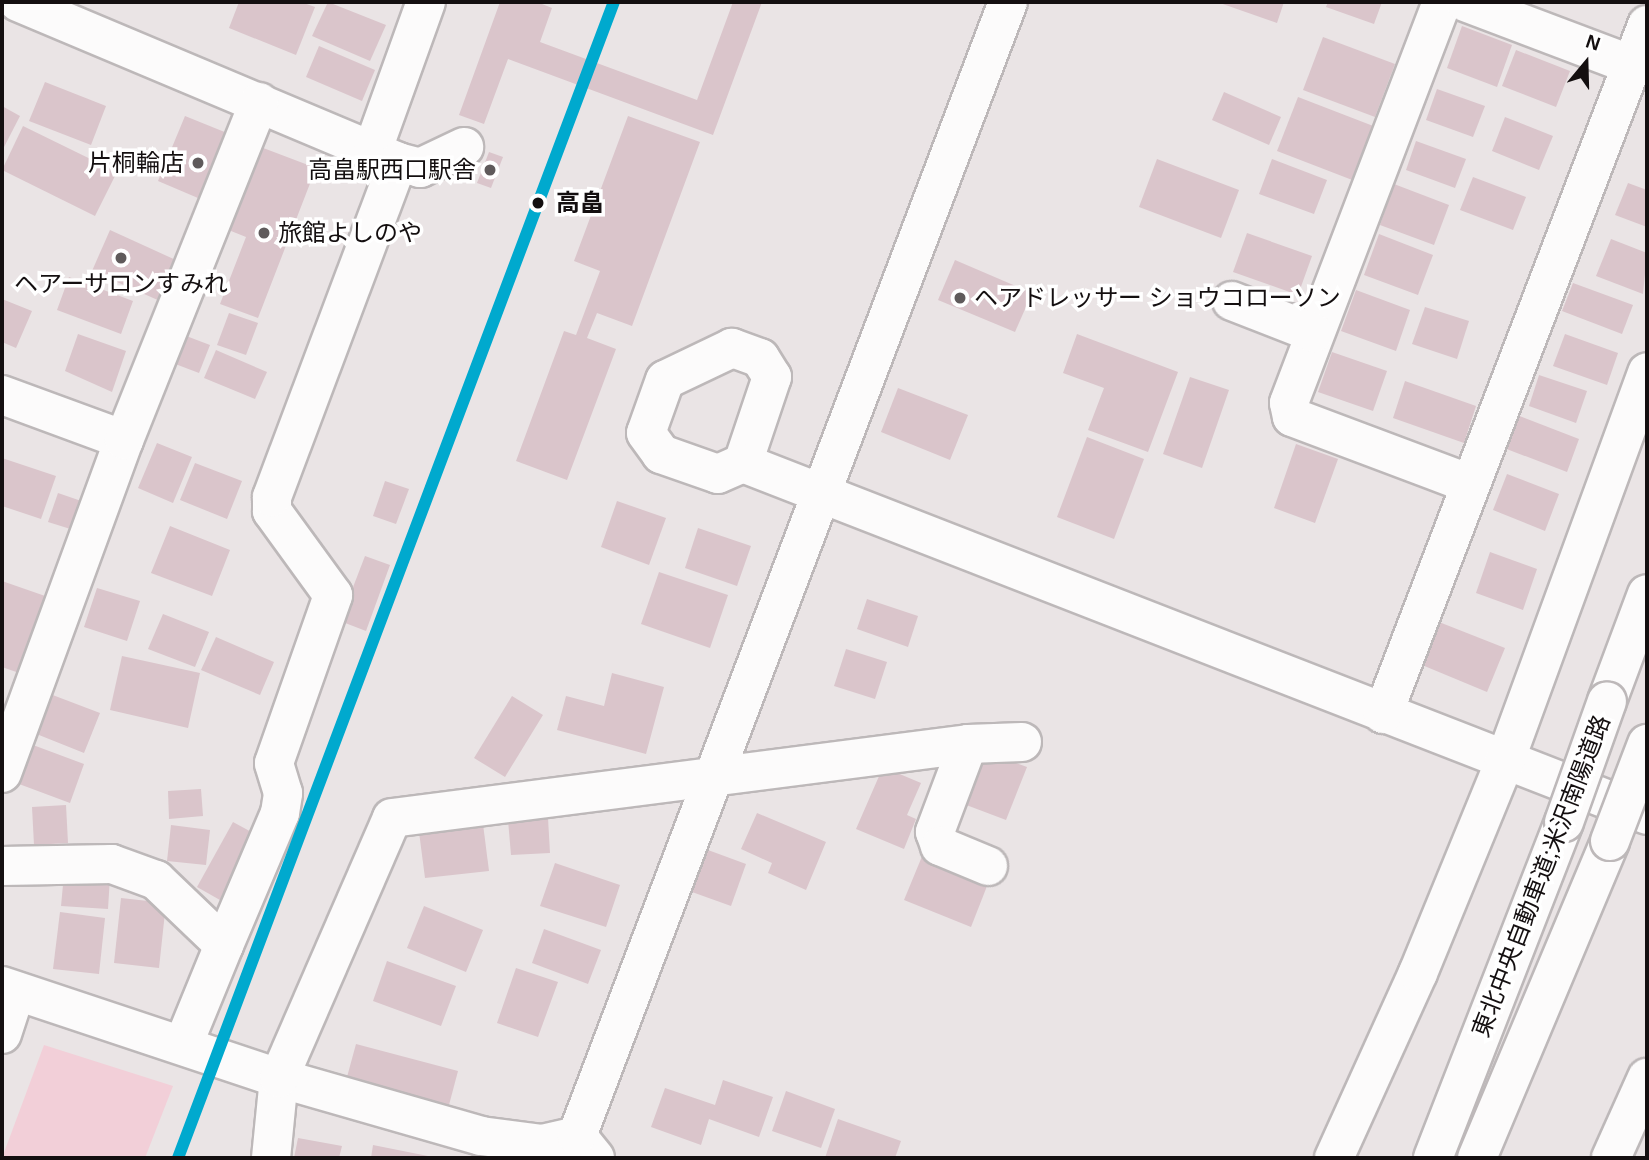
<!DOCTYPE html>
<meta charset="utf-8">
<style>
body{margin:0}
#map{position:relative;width:1649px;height:1160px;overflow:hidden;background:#eae4e5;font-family:Helvetica,"Noto Sans JP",sans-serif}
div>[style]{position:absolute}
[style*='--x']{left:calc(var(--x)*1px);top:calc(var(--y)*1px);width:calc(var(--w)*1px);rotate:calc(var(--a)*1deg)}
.green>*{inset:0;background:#f2cfd8}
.building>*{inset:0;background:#dac5cb}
.roads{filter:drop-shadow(2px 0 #bdb8b9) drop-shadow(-2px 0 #bdb8b9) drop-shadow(0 2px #bdb8b9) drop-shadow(0 -2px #bdb8b9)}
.minor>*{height:38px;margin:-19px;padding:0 19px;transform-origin:19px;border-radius:19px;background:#fcfbfb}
.highway>*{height:38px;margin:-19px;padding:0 19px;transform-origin:19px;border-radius:19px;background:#fcfbfb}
.bridges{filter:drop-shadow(2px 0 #bdb8b9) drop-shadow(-2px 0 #bdb8b9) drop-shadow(0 2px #bdb8b9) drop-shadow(0 -2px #bdb8b9)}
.highway-bridge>*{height:38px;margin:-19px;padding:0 19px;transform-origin:19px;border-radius:19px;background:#fcfbfb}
.rail-1>*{height:12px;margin:-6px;padding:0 6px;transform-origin:6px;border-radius:6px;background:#00a9ce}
.dots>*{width:19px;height:19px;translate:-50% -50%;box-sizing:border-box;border:4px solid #fff;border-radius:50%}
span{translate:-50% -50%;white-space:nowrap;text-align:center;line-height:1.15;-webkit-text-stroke:7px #fff;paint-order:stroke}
.poi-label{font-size:24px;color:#140f10}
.right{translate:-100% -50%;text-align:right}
.left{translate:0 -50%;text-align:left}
.stop-label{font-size:24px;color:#140f10;font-weight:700}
.street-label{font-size:24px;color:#140f10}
.frame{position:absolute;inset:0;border:4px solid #140f10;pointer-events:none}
.north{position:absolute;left:1551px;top:28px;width:70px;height:70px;-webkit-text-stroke:5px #fff;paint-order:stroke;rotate:19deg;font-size:19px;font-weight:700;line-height:28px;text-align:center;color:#140f10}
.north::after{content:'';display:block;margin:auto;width:24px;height:32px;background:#140f10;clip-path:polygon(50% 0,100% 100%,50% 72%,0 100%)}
</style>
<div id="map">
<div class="green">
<i style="clip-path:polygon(44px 1045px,173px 1086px,145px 1158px,2px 1158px)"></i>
</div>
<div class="building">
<i style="clip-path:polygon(239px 2px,301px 2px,315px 7px,296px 55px,229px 28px)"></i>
<i style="clip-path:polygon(328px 2px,386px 25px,370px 61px,312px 36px)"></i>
<i style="clip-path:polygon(500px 2px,537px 2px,552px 8px,540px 42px,697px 100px,733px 2px,762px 2px,713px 135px,508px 59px,484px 124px,459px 115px)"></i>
<i style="clip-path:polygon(1217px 2px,1284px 2px,1277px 23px)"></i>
<i style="clip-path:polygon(1328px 2px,1382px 2px,1374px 24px,1326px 7px)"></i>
<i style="clip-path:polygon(1462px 26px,1512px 45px,1497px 87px,1447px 68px)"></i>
<i style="clip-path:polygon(1323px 37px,1395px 64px,1375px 117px,1303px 90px)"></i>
<i style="clip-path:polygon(319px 46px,375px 70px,362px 101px,306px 77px)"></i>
<i style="clip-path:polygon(1516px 50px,1570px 71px,1556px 107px,1502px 86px)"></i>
<i style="clip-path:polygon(45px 82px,106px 106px,91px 145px,29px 121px)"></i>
<i style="clip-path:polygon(1437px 89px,1485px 106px,1473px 137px,1426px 120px)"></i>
<i style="clip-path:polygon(1224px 92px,1281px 117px,1269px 145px,1212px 120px)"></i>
<i style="clip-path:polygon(1298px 97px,1381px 129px,1360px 183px,1277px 151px)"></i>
<i style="clip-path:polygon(2px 106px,20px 116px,2px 151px)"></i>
<i style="clip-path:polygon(185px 116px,232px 135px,205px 201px,158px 181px)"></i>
<i style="clip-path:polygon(628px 116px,700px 142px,632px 326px,597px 313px,587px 338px,616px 349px,567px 480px,516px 461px,564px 331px,576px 335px,600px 271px,574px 261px)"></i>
<i style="clip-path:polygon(1505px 117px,1553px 136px,1539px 170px,1492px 151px)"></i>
<i style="clip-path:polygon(23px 126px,117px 172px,95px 216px,2px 170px)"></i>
<i style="clip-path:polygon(1416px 141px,1466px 159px,1455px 188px,1406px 170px)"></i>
<i style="clip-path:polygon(258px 146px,316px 168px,258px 318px,220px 304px,246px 237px,226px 229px)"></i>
<i style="clip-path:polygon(489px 152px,503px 157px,491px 188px,477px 183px)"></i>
<i style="clip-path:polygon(1157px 159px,1239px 190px,1221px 238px,1139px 207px)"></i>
<i style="clip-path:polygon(1272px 159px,1327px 180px,1314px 214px,1259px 194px)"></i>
<i style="clip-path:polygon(1473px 177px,1526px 197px,1513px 230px,1460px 210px)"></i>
<i style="clip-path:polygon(1628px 183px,1647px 190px,1647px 227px,1615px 215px)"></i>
<i style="clip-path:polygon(1394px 184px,1449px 205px,1434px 245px,1380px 225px)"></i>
<i style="clip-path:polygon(110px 230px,178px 261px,160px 301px,92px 271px)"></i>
<i style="clip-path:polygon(1247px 233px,1312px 256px,1298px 295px,1233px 272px)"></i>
<i style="clip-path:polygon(1379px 234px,1433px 255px,1418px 295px,1364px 275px)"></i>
<i style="clip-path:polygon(1611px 239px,1647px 253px,1643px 294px,1596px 276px)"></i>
<i style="clip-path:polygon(955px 260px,1032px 293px,1015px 332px,938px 300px)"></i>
<i style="clip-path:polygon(69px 277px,133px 301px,121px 334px,57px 310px)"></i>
<i style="clip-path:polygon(1573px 283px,1633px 305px,1622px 334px,1562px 311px)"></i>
<i style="clip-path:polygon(1356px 290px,1410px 310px,1396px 351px,1341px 331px)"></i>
<i style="clip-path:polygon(2px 299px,32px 311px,16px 348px,2px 342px)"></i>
<i style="clip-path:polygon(1425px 307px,1469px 321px,1457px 359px,1412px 344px)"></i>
<i style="clip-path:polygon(229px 313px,258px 323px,246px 355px,217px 345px)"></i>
<i style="clip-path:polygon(78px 334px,126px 351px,112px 392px,65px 371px)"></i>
<i style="clip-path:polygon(181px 334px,210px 345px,199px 373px,170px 362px)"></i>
<i style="clip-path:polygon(1077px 334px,1178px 372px,1148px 452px,1088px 430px,1104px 388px,1063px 373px)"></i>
<i style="clip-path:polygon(1565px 334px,1618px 353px,1607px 385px,1553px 366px)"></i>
<i style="clip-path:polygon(216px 350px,267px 372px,255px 399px,204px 378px)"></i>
<i style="clip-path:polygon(1332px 352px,1387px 371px,1373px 411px,1318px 392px)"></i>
<i style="clip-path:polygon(1539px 375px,1587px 391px,1576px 423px,1529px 406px)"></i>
<i style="clip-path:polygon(1190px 377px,1229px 390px,1202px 468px,1163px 454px)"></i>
<i style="clip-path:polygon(1405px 381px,1476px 406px,1464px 443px,1393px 418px)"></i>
<i style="clip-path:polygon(898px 388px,968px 415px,950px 460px,881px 432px)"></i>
<i style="clip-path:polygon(1517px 415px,1579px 439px,1567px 472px,1504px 448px)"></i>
<i style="clip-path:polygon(1087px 437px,1144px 459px,1114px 539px,1057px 517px)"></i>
<i style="clip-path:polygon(157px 443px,192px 457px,173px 503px,138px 488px)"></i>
<i style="clip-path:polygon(1296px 444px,1338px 459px,1315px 523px,1274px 508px)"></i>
<i style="clip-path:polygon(2px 458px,56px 476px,41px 519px,2px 506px)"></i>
<i style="clip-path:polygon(195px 463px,242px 481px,227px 519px,180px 500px)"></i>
<i style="clip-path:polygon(1507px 474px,1559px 494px,1545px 531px,1493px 510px)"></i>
<i style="clip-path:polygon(385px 481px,409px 489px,396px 524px,373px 516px)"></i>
<i style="clip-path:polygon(58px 493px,90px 504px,80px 532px,48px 522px)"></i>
<i style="clip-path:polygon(617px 501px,666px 518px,649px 565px,601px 547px)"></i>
<i style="clip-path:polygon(170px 526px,230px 550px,212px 596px,151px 573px)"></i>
<i style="clip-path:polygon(698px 528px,751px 546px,737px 586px,685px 568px)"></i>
<i style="clip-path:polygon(1490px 552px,1537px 569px,1523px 610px,1476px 593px)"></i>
<i style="clip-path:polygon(365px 556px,390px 565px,366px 631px,340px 621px)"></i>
<i style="clip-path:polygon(659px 572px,728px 595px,710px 648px,641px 624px)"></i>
<i style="clip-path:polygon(2px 581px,48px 597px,22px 674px,2px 667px)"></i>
<i style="clip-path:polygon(97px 588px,140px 601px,127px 641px,84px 627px)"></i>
<i style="clip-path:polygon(867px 599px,918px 616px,908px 647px,857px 629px)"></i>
<i style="clip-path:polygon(163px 614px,209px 632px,195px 667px,148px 649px)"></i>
<i style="clip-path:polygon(1439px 622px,1505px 648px,1487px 692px,1422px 665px)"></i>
<i style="clip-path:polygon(216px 637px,274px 662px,260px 695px,201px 670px)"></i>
<i style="clip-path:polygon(846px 649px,887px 662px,875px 699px,834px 686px)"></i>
<i style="clip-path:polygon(122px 656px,200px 673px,188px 728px,110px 710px)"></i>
<i style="clip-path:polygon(612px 673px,664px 687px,646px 754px,557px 730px,566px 696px,604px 706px)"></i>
<i style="clip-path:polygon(50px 694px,100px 713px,84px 753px,34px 733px)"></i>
<i style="clip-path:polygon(512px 696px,543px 715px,505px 777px,474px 758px)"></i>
<i style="clip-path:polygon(33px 745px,84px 764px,70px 803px,19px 784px)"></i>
<i style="clip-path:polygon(981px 750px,1027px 767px,1006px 820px,961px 803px)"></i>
<i style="clip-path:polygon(883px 767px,921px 783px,907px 815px,916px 819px,904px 849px,856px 829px)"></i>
<i style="clip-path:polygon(201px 789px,203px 816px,169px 819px,168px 791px)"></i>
<i style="clip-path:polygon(66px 805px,68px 843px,34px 845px,32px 807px)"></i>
<i style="clip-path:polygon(757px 813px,826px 842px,806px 890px,768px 873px,772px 863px,741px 849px)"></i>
<i style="clip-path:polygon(548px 818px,550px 853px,511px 855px,508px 820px)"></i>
<i style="clip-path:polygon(233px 822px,264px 839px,227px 904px,197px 887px)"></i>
<i style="clip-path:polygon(483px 824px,489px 871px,425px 878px,419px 832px)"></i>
<i style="clip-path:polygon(171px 825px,210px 830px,206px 865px,167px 861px)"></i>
<i style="clip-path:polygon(708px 850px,746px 864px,731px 906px,692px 892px)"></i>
<i style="clip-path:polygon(923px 854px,989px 881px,971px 927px,904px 900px)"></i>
<i style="clip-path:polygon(555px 863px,620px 885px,606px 927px,540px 906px)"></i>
<i style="clip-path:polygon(64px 874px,110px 877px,108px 909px,61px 906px)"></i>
<i style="clip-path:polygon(121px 898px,166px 903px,159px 968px,114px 963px)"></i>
<i style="clip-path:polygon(424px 906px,483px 930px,466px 972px,407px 948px)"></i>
<i style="clip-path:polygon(60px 912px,105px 918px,99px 974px,53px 969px)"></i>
<i style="clip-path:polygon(544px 929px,601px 950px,588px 984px,532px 963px)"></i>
<i style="clip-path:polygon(387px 961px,456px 986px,441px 1026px,373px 1001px)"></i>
<i style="clip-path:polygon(516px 968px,558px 982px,538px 1037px,497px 1023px)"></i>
<i style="clip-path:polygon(356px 1044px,458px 1071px,449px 1105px,347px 1077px)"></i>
<i style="clip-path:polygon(723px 1080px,773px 1097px,759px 1137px,709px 1119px,701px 1145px,651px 1127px,665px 1088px,715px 1105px)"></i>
<i style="clip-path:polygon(786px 1091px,835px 1109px,821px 1148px,772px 1131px)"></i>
<i style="clip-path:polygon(838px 1119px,901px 1141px,895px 1158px,825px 1158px)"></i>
<i style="clip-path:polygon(298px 1138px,342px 1146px,339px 1158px,294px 1158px)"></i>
<i style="clip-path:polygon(373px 1145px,433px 1157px,433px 1158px,371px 1158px)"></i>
</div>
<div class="roads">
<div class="minor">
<i style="--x:18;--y:2;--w:412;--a:22.8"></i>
<i style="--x:398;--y:162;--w:23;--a:15"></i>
<i style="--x:420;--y:168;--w:49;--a:-25.5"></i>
<i style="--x:1442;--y:2;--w:429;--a:110.9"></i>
<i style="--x:1289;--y:403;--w:14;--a:78"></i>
<i style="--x:1292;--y:417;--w:190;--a:20.6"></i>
<i style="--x:1465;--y:2;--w:178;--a:20.7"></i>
<i style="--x:373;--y:149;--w:156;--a:-70.2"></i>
<i style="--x:1232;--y:301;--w:88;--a:21.3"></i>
<i style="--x:2;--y:395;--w:130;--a:20.2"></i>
<i style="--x:743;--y:463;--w:91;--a:-71.4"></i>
<i style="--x:772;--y:377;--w:22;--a:-122"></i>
<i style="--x:760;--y:358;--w:30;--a:-160"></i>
<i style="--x:732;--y:348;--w:74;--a:154.5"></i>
<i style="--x:665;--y:380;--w:56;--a:109.7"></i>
<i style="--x:646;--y:433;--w:26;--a:54"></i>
<i style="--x:661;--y:454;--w:60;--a:19.3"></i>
<i style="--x:718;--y:474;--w:27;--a:-24"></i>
<i style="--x:743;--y:463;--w:970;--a:21.27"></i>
<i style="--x:1383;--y:714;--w:738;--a:-69.03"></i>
<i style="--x:968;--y:744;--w:94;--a:110.6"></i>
<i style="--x:935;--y:832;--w:15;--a:70"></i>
<i style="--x:940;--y:846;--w:52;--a:22.6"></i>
<i style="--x:2;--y:773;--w:355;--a:-69.9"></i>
<i style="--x:124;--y:440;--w:364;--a:-68.2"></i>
<i style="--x:2;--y:866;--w:110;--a:-1"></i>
<i style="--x:112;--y:864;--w:47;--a:20"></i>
<i style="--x:156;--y:880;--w:94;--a:43.7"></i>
<i style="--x:224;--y:945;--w:108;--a:112.3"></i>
<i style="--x:224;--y:945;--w:143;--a:-67"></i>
<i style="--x:280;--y:813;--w:20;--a:-81"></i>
<i style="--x:283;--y:793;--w:31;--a:-107"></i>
<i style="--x:274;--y:763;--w:178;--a:-70.6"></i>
<i style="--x:333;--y:595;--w:104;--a:-126"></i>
<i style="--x:272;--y:511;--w:14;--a:-90"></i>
<i style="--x:272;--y:497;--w:358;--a:-69.4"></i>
<i style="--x:2;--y:986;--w:292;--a:18.4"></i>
<i style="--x:279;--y:1078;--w:210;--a:16"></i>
<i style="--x:481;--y:1136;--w:62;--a:7.5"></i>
<i style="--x:542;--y:1144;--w:36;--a:-13"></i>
<i style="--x:2;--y:1034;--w:45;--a:-72"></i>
<i style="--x:271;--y:1158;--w:80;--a:-84.3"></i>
<i style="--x:279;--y:1078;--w:283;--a:-66.5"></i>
<i style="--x:392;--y:818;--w:581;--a:-7.32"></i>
<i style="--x:968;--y:744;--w:54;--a:-2.1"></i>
<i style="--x:595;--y:1158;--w:28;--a:-129"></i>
<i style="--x:577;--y:1136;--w:1213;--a:-69.19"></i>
<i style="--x:1334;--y:1158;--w:203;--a:-65.6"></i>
<i style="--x:1418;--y:973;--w:229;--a:-67.7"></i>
<i style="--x:1505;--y:761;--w:414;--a:-69.9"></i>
<i style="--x:1611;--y:1158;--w:88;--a:-65.8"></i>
</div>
<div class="highway">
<i style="--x:1607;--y:701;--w:114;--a:-69.5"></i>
<i style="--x:1433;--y:1158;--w:361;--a:-68.7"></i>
<i style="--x:1477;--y:1158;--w:344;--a:-67.2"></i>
</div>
</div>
<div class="bridges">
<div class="highway-bridge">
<i style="--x:1564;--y:822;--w:128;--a:-70.4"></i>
<i style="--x:1610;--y:841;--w:104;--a:-69.1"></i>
</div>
</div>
<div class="rail-1">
<i style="--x:178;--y:1158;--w:1235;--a:-69.34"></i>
</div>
<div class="dots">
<i style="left:198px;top:163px;background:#5f5a5b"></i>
<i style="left:490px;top:170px;background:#5f5a5b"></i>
<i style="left:538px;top:203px;background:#140f10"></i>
<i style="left:264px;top:233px;background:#5f5a5b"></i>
<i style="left:121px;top:258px;background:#5f5a5b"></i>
<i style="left:960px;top:298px;background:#5f5a5b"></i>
</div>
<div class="poi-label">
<span class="right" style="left:184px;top:163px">片桐輪店</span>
<span class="right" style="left:476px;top:170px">高畠駅西口駅舎</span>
<span class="left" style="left:278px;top:233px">旅館よしのや</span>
<span style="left:121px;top:284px">ヘアーサロンすみれ</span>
<span class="left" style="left:974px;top:298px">ヘアドレッサー ショウコローソン</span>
</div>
<div class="stop-label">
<span class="left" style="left:556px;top:203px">高畠</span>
</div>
<div class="street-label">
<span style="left:1541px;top:876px;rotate:-69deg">東北中央自動車道;米沢南陽道路</span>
</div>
<div class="frame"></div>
<div class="north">N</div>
</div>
